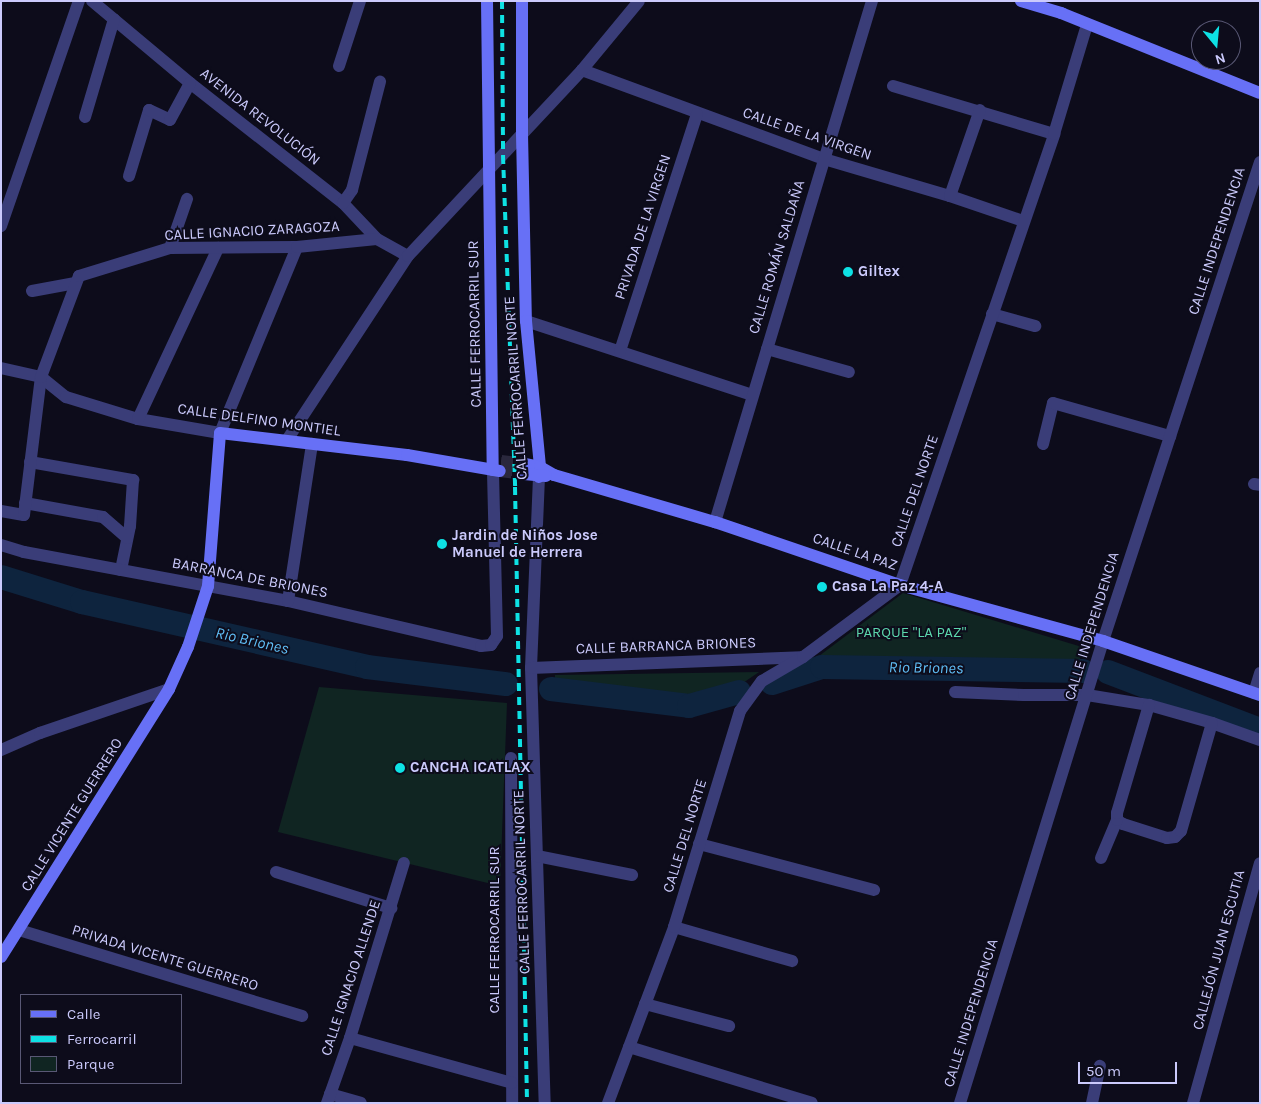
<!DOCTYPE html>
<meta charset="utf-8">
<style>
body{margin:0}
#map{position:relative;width:1261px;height:1104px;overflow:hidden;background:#0d0c1b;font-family:Karla,sans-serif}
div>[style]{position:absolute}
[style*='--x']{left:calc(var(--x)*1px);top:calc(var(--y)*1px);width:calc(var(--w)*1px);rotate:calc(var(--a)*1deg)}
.green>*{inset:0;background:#102522}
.river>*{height:24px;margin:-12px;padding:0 12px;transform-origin:12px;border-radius:12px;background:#0e243e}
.secondary-tunnel>*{height:12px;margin-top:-6px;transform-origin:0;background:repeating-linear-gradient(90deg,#2a283d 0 12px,transparent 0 18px)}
.minor>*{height:12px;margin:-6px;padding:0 6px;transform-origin:6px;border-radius:6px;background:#3a3d78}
.secondary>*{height:12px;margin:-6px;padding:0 6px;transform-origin:6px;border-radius:6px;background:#6770f6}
.rail>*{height:4px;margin-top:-2px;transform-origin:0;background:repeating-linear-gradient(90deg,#0ee1e4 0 8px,transparent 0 14px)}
.dots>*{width:14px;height:14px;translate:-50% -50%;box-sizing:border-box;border:2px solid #0d0c1b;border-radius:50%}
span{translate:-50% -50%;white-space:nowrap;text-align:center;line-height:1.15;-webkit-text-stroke:4px #0d0c1b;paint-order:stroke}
.street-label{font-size:15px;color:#cbcafc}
.poi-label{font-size:15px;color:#cbcafc;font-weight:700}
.left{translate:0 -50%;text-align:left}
.park-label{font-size:15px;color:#5cd6ac}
.water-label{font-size:16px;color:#5fbdf5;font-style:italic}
.frame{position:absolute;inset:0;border:2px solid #cbcafc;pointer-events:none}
.legend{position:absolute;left:20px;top:994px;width:162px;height:90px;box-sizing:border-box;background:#0d0c1b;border:1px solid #595875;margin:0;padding:6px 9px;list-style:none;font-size:15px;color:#cbcafc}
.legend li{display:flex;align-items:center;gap:10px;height:25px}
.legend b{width:25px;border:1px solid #595875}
.north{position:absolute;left:1191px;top:20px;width:50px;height:50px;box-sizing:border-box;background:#0d0c1b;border:1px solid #595875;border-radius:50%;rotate:163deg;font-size:14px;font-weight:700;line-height:20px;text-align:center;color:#cbcafc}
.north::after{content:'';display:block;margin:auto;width:18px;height:22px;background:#0ee1e4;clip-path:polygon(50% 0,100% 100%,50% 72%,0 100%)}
.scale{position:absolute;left:1078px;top:1062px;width:99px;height:22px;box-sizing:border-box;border:2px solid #cbcafc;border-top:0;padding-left:6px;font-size:15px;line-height:18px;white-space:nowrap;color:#cbcafc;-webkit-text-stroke:4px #0d0c1b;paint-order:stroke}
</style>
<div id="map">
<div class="green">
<i style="clip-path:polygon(903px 593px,1082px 647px,1078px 671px,822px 667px,807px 665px)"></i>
<i style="clip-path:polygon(759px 672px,740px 685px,691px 697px,555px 685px,555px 675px)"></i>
<i style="clip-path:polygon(319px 687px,507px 703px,500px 886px,278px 832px)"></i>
</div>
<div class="river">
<i style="--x:1;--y:577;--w:85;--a:17.2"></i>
<i style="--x:82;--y:602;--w:292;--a:12.8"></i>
<i style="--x:367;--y:667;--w:140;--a:7"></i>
<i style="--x:1108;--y:672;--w:163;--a:20.9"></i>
<i style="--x:772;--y:683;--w:52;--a:-17.7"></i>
<i style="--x:822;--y:667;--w:261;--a:0.9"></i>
<i style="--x:551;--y:689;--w:139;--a:7"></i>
<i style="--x:689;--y:706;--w:52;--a:-15.6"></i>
</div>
<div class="secondary-tunnel">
<i style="--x:501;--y:461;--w:25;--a:7"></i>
<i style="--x:500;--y:471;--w:24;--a:7"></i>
</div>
<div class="minor">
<i style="--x:92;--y:1;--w:128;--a:39.9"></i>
<i style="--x:190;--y:83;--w:194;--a:38.1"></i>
<i style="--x:343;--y:203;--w:50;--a:46.6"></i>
<i style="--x:377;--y:239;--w:35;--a:29"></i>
<i style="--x:339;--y:66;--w:68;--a:-72.1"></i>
<i style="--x:582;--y:70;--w:258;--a:20.2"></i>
<i style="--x:824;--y:159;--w:131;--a:16.4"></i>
<i style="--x:950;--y:196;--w:77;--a:18.9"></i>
<i style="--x:893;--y:86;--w:168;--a:16.6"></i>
<i style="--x:85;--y:117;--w:102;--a:-73.5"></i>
<i style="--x:129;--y:176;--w:69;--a:-73.1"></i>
<i style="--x:149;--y:110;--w:23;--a:25"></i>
<i style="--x:170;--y:120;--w:42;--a:-61.6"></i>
<i style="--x:950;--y:196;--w:91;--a:-70.8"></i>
<i style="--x:343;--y:203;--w:16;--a:-55"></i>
<i style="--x:352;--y:190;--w:112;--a:-75.5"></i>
<i style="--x:1;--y:226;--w:238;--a:-70.9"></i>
<i style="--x:170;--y:248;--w:52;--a:-70.9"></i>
<i style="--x:32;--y:291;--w:44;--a:-10.5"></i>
<i style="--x:992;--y:314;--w:45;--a:15.6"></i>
<i style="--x:526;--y:321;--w:238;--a:18.1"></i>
<i style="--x:767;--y:349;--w:85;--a:15.7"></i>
<i style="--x:620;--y:351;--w:249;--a:-72"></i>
<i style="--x:1;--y:368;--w:41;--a:12.7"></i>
<i style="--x:41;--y:377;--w:32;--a:39"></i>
<i style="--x:66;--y:397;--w:75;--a:17"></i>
<i style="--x:138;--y:419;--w:83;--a:9.7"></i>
<i style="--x:220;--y:433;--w:201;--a:-67.5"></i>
<i style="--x:138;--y:419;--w:189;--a:-64.9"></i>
<i style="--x:287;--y:440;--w:220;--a:-56.7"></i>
<i style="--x:408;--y:256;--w:255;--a:-46.9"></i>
<i style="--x:582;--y:70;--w:89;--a:-50.4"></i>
<i style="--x:1043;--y:444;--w:42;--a:-76.3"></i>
<i style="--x:1053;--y:403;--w:122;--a:15.8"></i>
<i style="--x:30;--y:462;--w:105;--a:9.9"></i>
<i style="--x:133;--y:480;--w:46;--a:93.7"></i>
<i style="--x:130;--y:526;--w:45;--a:101.6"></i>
<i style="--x:539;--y:477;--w:191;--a:92.4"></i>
<i style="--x:531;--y:668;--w:435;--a:88.2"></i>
<i style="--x:1254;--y:484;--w:6;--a:9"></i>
<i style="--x:25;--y:503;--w:79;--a:10.2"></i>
<i style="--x:103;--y:517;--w:32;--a:41"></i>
<i style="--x:1;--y:511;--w:23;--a:10"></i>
<i style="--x:24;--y:515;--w:139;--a:-83"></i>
<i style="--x:41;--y:377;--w:108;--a:-69.4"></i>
<i style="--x:79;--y:276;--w:95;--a:-17.1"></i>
<i style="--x:170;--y:248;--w:127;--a:-0.5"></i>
<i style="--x:297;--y:247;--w:80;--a:-5.7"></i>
<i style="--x:715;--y:522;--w:544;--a:-73.23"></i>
<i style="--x:1;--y:545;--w:24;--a:17"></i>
<i style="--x:24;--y:552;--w:269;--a:10.5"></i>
<i style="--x:288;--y:601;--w:198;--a:13.1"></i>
<i style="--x:481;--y:646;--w:10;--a:-6"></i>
<i style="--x:491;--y:645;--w:11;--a:-56"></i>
<i style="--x:497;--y:636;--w:166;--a:-91.4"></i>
<i style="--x:288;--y:601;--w:159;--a:-81.3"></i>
<i style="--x:531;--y:668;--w:270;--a:-2.3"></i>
<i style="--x:955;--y:692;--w:69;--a:2.5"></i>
<i style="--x:1024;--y:695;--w:63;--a:0"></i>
<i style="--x:1087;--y:695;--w:63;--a:9.2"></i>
<i style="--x:1149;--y:705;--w:66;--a:15.9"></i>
<i style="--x:1212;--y:723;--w:51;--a:19.5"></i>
<i style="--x:1254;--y:693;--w:21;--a:-73"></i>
<i style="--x:1;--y:750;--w:43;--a:-23.6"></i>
<i style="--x:40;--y:733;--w:136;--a:-18.8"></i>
<i style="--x:511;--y:758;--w:345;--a:89.8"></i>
<i style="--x:1117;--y:820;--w:7;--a:34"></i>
<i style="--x:1123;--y:824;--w:46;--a:17.7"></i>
<i style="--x:1167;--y:838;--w:8;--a:-7"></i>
<i style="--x:1175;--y:837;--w:8;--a:-45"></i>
<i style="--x:1181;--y:831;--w:112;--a:-74"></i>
<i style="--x:699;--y:844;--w:181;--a:14.7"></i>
<i style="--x:537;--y:856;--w:97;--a:11.3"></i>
<i style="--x:1101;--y:858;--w:41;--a:-67.2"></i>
<i style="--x:1117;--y:820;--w:7;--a:-90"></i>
<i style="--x:1117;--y:813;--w:113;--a:-73.5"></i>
<i style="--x:276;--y:872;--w:121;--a:17.4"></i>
<i style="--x:674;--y:927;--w:123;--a:16.1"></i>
<i style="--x:19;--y:930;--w:296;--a:16.9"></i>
<i style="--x:645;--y:1004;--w:87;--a:14.7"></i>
<i style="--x:350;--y:1038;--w:168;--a:15.5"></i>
<i style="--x:629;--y:1047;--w:191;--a:17"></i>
<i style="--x:330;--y:1094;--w:32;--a:16"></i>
<i style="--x:327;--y:1103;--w:69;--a:-70.5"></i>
<i style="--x:350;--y:1038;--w:183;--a:-72.9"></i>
<i style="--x:608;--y:1103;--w:188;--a:-69.4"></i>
<i style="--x:674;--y:927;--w:226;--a:-73"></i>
<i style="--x:740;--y:711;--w:37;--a:-54"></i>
<i style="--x:762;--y:681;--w:48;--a:-30.3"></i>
<i style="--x:803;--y:657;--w:121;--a:-36.6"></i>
<i style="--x:900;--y:585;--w:477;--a:-71.1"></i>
<i style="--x:1054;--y:134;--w:114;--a:-73.2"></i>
<i style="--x:960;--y:1103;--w:484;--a:-72.8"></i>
<i style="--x:1103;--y:641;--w:504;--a:-71.85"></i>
<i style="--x:1092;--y:1103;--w:38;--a:-78"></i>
<i style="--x:1193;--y:1103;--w:249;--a:-74.4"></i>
</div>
<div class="secondary">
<i style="--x:487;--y:1;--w:469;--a:89.3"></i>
<i style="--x:522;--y:1;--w:133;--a:90"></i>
<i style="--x:522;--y:134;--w:187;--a:88.8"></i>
<i style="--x:526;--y:321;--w:147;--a:84.5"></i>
<i style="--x:540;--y:467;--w:10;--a:96"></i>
<i style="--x:1021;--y:1;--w:42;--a:16.7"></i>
<i style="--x:1061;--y:13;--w:214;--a:21.9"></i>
<i style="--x:526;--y:464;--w:14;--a:12"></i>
<i style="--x:540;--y:467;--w:16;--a:30"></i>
<i style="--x:554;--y:475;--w:168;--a:16.3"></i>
<i style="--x:715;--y:522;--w:195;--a:18.8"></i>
<i style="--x:900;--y:585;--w:211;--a:15.4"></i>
<i style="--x:1103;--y:641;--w:166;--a:19"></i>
<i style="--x:524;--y:474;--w:22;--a:5"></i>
<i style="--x:1;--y:957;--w:316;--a:-57.9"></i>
<i style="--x:169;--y:689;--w:46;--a:-65.7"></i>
<i style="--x:188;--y:647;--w:64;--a:-71.8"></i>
<i style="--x:208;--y:586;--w:153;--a:-85.5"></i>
<i style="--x:220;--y:433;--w:188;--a:6.7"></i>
<i style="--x:407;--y:455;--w:94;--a:9.8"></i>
</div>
<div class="rail">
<i style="--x:502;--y:1;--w:155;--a:89.6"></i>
<i style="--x:503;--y:156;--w:331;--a:87.9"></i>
<i style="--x:515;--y:487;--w:616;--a:88.88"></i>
</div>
<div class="dots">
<i style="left:848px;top:272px;background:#0ee1e4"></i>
<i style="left:442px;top:544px;background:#0ee1e4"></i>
<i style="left:822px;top:587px;background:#0ee1e4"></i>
<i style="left:400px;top:768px;background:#0ee1e4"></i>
</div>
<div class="street-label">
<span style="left:260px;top:117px;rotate:38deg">AVENIDA REVOLUCIÓN</span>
<span style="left:807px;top:134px;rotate:19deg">CALLE DE LA VIRGEN</span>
<span style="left:643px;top:227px;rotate:-72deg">PRIVADA DE LA VIRGEN</span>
<span style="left:252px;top:231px;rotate:-3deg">CALLE IGNACIO ZARAGOZA</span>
<span style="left:1217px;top:241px;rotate:-72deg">CALLE INDEPENDENCIA</span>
<span style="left:777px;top:257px;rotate:-73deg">CALLE ROMÁN SALDAÑA</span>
<span style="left:475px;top:324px;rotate:-91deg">CALLE FERROCARRIL SUR</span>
<span style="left:516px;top:388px;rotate:-94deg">CALLE FERROCARRIL NORTE</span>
<span style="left:259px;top:420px;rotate:8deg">CALLE DELFINO MONTIEL</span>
<span style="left:915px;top:491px;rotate:-71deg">CALLE DEL NORTE</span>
<span style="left:855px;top:552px;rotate:19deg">CALLE LA PAZ</span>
<span style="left:250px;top:578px;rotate:11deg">BARRANCA DE BRIONES</span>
<span style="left:1092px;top:626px;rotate:-73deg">CALLE INDEPENDENCIA</span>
<span style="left:666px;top:646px;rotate:-2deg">CALLE BARRANCA BRIONES</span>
<span style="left:72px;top:815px;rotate:-58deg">CALLE VICENTE GUERRERO</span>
<span style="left:685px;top:836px;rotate:-73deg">CALLE DEL NORTE</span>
<span style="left:522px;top:882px;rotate:-92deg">CALLE FERROCARRIL NORTE</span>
<span style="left:495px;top:930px;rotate:-90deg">CALLE FERROCARRIL SUR</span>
<span style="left:1219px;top:950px;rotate:-75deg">CALLEJÓN JUAN ESCUTIA</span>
<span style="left:165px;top:958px;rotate:17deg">PRIVADA VICENTE GUERRERO</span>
<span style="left:351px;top:978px;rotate:-72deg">CALLE IGNACIO ALLENDE</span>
<span style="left:971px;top:1013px;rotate:-73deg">CALLE INDEPENDENCIA</span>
</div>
<div class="poi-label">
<span class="left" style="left:858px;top:272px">Giltex</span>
<span class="left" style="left:452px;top:544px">Jardin de Niños Jose<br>Manuel de Herrera</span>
<span class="left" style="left:832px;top:587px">Casa La Paz 4-A</span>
<span class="left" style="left:410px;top:768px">CANCHA ICATLAX</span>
</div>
<div class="park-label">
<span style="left:911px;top:633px">PARQUE "LA PAZ"</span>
</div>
<div class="water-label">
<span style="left:252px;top:641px;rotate:13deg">Rio Briones</span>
<span style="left:926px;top:668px;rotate:1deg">Rio Briones</span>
</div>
<div class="frame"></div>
<ul class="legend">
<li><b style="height:6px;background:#6770f6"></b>Calle</li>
<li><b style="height:6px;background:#0ee1e4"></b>Ferrocarril</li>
<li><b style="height:14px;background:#102522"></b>Parque</li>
</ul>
<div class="north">N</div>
<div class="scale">50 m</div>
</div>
